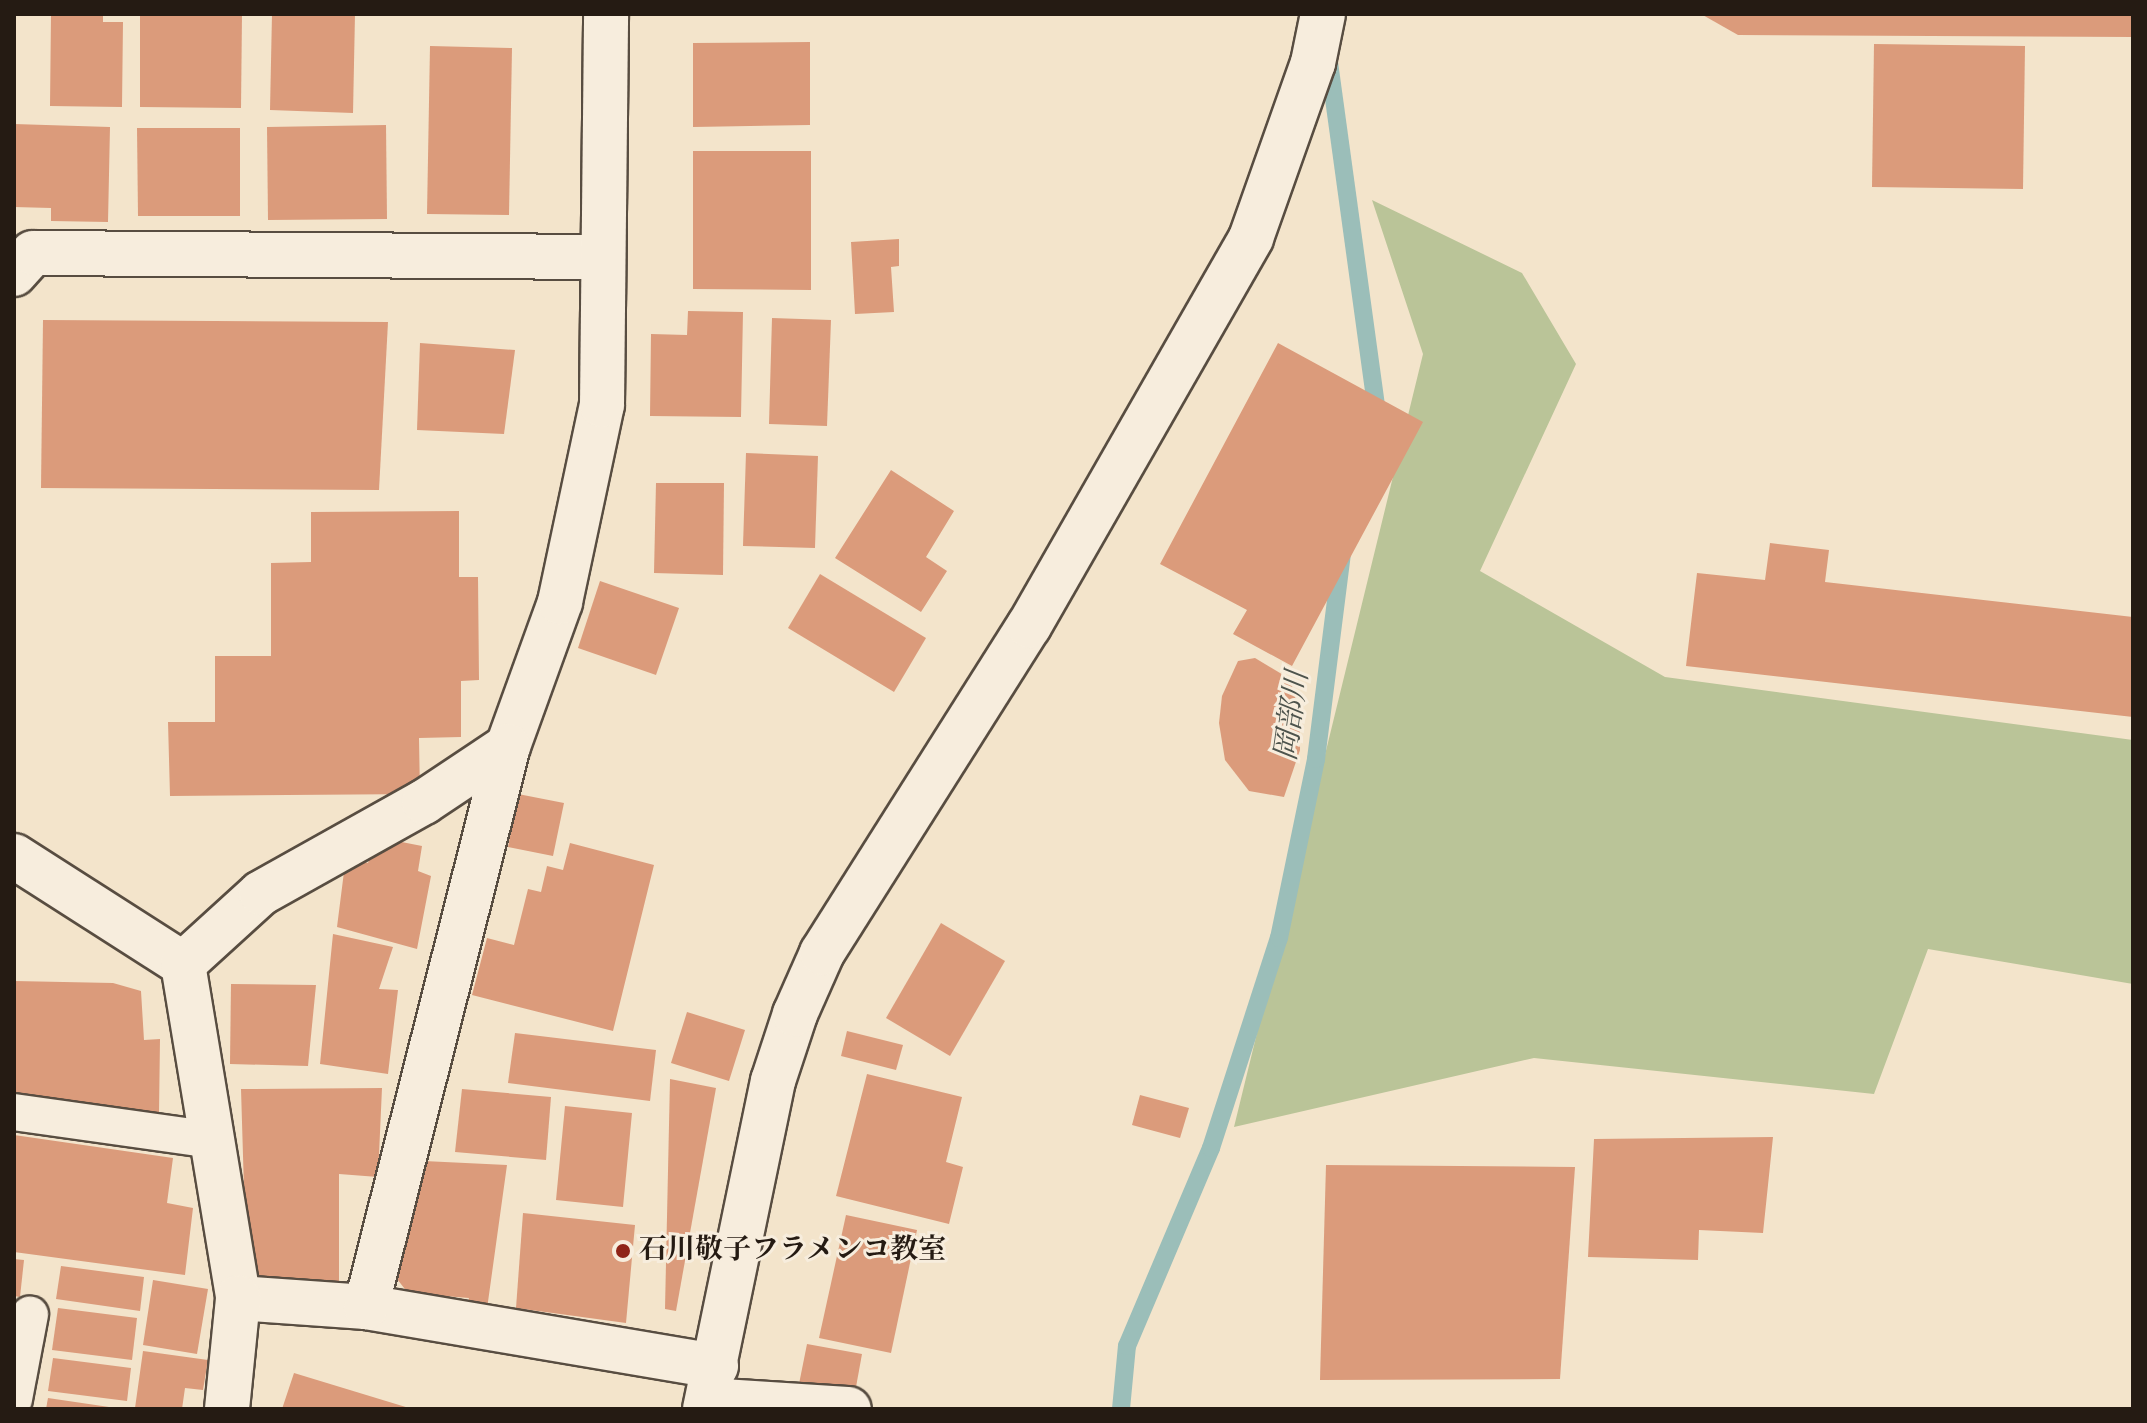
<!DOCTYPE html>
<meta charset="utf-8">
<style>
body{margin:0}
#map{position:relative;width:2147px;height:1423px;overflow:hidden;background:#f3e4cb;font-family:Vollkorn,"Noto Serif JP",serif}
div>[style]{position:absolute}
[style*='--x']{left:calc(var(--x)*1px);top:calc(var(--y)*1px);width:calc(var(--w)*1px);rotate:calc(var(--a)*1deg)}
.green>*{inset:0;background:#bac498}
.stream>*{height:18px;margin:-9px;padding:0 9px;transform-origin:9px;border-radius:9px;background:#9bbeb9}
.building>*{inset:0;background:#db9b7b}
.roads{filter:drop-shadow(2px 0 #584d41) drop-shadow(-2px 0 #584d41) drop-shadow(0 2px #584d41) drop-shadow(0 -2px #584d41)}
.service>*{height:36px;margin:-18px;padding:0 18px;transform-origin:18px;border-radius:18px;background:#f7eddd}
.minor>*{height:44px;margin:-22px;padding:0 22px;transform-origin:22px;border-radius:22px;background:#f7eddd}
.tertiary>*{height:44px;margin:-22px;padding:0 22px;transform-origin:22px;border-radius:22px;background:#f7eddd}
.dots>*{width:22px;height:22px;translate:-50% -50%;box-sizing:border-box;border:4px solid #f7eddd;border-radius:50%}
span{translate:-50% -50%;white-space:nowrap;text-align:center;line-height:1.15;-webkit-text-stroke:6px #f7eddd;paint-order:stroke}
.poi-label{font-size:28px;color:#251b13;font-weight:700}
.left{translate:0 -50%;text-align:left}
.water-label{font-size:30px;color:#4e544d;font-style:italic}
.frame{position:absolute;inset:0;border:16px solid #251b13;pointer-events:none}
</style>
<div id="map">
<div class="green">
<i style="clip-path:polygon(1372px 200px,1522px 273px,1576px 364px,1480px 571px,1665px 677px,2133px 740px,2133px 984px,1928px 949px,1874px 1094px,1534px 1058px,1234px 1127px,1423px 354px)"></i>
</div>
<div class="stream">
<i style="--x:1328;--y:55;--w:366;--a:82.2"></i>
<i style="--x:1121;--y:1409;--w:63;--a:-84.6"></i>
<i style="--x:1127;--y:1346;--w:215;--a:-67"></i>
<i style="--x:1211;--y:1148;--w:221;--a:-72.1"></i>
<i style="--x:1279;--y:938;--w:183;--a:-78.3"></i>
<i style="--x:1316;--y:759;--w:208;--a:-82.8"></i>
</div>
<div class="building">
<i style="clip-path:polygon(51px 14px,103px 14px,103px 22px,123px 22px,122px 107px,50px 106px)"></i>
<i style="clip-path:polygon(140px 14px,242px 14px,241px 108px,140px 107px)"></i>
<i style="clip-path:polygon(272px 14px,355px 14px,353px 113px,270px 110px)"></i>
<i style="clip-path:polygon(1701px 14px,2133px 14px,2133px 37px,1738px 35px)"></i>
<i style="clip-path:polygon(810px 42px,810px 125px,693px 127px,693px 43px)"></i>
<i style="clip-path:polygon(1874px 44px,2025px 46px,2023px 189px,1872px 187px)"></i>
<i style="clip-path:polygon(430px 46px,512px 48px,509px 215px,427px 214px)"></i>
<i style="clip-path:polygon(14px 124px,110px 127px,108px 222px,51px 221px,51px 208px,14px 207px)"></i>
<i style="clip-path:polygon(386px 125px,387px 219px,268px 220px,267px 127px)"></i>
<i style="clip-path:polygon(137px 128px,240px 128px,240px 216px,138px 216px)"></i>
<i style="clip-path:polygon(693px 151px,811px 151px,811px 290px,693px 289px)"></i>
<i style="clip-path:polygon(899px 239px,899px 266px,891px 267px,894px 312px,855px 314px,851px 242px)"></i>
<i style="clip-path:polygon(688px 311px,743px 312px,741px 417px,650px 416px,651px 334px,687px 335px)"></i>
<i style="clip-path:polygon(772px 318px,831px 320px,827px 426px,769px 424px)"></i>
<i style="clip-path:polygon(43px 320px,388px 322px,379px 490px,41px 488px)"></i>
<i style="clip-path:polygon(420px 343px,515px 350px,504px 434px,417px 430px)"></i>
<i style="clip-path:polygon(1278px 343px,1423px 422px,1292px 666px,1233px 634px,1247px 610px,1160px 564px)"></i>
<i style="clip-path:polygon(746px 453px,818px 456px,815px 548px,743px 546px)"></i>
<i style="clip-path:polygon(891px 470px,954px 511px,926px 557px,947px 571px,921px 612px,835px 558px)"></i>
<i style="clip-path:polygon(656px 483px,724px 483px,723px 575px,654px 573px)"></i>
<i style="clip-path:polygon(459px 511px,459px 577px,478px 577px,479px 680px,461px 681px,461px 737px,419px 738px,420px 794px,170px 796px,168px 722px,215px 722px,215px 656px,271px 656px,271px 563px,311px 562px,311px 512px)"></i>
<i style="clip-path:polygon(1770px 543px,1829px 550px,1825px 582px,2133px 617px,2133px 717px,1686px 666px,1697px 573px,1765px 580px)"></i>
<i style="clip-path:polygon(820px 574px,926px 638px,894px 692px,788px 628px)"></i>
<i style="clip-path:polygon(600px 581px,679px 608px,656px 675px,578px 648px)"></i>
<i style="clip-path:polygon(1255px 658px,1290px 679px,1300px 714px,1300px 750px,1284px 797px,1249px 791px,1225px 760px,1219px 723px,1222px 696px,1238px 661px)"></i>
<i style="clip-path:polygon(518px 794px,564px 803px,553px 856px,508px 847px)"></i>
<i style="clip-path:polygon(376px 837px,422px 846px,418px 871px,431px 876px,417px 949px,337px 927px,346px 856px,368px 863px)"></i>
<i style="clip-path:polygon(570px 843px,654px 865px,613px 1031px,472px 995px,487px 938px,514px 945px,528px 889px,541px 892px,547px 866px,563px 870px)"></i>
<i style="clip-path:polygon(941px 923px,1005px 961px,950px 1056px,886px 1018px)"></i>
<i style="clip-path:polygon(333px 934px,393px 947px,379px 989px,398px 990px,388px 1074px,320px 1064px)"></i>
<i style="clip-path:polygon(14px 981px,113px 983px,141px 991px,144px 1040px,160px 1039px,159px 1114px,14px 1099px)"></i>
<i style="clip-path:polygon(231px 984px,316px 985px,308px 1066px,230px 1064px)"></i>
<i style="clip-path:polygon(687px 1012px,745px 1030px,729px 1081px,671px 1063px)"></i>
<i style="clip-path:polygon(847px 1031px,903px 1045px,896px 1070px,841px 1056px)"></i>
<i style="clip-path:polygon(515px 1033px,656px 1050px,650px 1101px,508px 1083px)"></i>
<i style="clip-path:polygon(867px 1074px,962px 1097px,946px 1162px,963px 1167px,949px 1224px,836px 1196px)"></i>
<i style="clip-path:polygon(670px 1079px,716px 1088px,676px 1311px,665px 1309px)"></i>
<i style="clip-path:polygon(382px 1088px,378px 1177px,339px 1174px,339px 1289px,247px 1289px,241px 1089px)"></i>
<i style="clip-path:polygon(462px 1089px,551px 1097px,546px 1160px,455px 1152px)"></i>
<i style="clip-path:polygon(1140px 1095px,1189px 1108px,1180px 1138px,1132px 1125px)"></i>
<i style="clip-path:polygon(565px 1106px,632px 1113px,623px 1207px,556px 1200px)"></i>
<i style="clip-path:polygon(14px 1135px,173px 1158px,167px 1203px,193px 1208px,185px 1275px,14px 1252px)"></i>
<i style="clip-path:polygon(1773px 1137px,1763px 1233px,1699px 1230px,1698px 1260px,1588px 1257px,1594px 1139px)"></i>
<i style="clip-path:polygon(403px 1160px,507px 1165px,487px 1309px,466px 1308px,469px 1298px,408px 1293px,390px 1270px)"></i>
<i style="clip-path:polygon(1326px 1165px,1575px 1167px,1560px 1379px,1320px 1380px)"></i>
<i style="clip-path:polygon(523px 1213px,635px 1225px,626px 1323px,516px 1308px)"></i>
<i style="clip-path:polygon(846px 1215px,917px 1230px,891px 1353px,819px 1338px)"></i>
<i style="clip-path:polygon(14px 1259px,24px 1260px,20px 1297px,14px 1296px)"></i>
<i style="clip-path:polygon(61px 1266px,144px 1277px,140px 1311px,56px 1299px)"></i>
<i style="clip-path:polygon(153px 1280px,208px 1289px,197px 1354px,143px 1345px)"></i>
<i style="clip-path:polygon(58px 1308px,137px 1318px,132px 1360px,52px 1350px)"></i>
<i style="clip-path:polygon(807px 1344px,862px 1354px,854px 1398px,798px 1389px)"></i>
<i style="clip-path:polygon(143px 1351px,208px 1360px,203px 1390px,185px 1388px,182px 1409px,135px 1408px)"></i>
<i style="clip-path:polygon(53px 1358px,131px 1368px,127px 1401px,48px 1391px)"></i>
<i style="clip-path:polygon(294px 1373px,409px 1408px,409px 1409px,282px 1409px)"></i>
<i style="clip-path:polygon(48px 1398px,109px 1407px,109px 1409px,46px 1409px)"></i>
</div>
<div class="roads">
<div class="service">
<i style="--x:14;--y:1112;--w:200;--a:8"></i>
<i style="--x:14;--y:1399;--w:86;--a:-79.3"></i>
</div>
<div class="minor">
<i style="--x:14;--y:274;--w:28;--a:-48"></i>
<i style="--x:33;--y:253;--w:570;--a:0.4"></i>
<i style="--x:14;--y:856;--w:201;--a:32.6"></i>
<i style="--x:183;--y:964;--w:338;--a:80.6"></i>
<i style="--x:238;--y:1298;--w:128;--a:4"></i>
<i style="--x:366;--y:1307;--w:355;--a:9.6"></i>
<i style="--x:183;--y:964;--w:105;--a:-42.3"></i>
<i style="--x:261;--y:893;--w:187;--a:-29.2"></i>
<i style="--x:424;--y:802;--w:101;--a:-33.7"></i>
<i style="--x:508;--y:746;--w:153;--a:-70.1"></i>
<i style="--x:560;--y:602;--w:201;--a:-78"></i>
<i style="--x:602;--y:405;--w:391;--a:-89.4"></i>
<i style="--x:366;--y:1307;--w:579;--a:-75.8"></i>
<i style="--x:709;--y:1400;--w:140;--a:3.7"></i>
<i style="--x:227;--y:1409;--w:112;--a:-84.3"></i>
</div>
<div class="tertiary">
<i style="--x:705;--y:1409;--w:335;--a:-78.3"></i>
<i style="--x:773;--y:1081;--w:71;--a:-71.8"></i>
<i style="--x:795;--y:1014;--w:67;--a:-66.1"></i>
<i style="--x:822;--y:953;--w:387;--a:-57.7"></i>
<i style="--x:1029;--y:626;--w:447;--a:-60.2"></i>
<i style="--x:1251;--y:238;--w:186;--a:-70.5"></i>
<i style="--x:1313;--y:63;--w:50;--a:-78.5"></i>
</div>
</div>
<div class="dots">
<i style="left:623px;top:1251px;background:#8f2418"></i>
</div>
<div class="poi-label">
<span class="left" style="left:639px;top:1251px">石川敬子フラメンコ教室</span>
</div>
<div class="water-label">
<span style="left:1293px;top:716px;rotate:-82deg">岡部川</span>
</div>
<div class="frame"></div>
</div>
